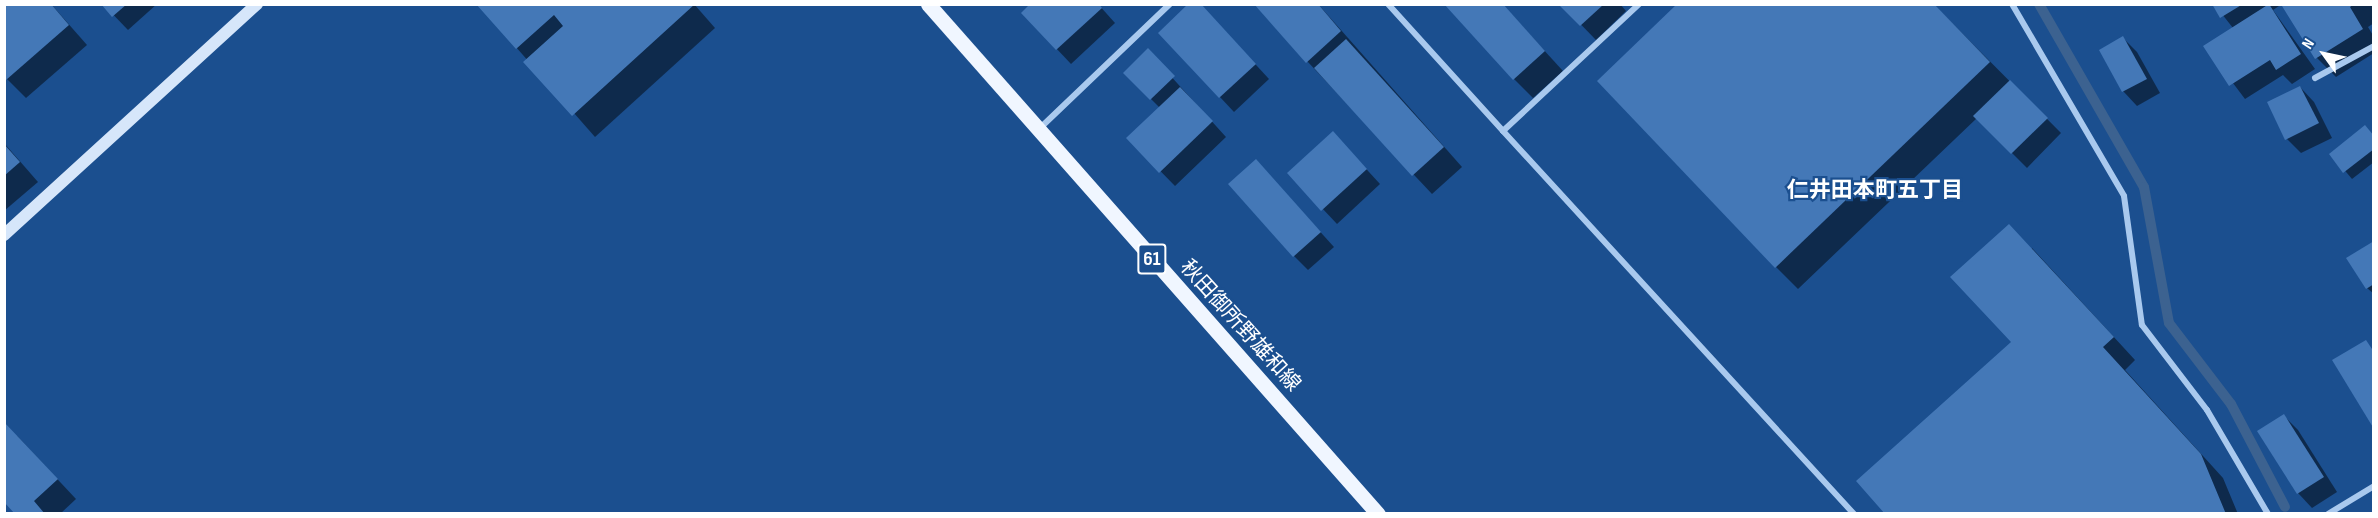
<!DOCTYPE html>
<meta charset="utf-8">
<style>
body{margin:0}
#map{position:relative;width:2378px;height:518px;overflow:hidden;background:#1b4f8f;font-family:"Sofia Sans Condensed","Noto Sans JP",sans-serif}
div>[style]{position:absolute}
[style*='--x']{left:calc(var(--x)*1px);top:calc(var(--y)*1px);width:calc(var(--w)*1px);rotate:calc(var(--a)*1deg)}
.shadow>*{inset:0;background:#0007}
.stream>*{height:10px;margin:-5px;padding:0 5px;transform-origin:5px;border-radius:5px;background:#3c6290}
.building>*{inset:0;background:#4478b7}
.street>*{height:6px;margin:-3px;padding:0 3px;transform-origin:3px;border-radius:3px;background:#a9c9ee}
.secondary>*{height:12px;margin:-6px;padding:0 6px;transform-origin:6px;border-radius:6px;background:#d6e6fa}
.primary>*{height:15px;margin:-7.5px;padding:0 7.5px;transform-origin:7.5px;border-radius:7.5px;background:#f0f6ff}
span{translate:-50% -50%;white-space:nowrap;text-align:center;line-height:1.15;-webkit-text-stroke:4.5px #1b4f8f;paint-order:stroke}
.shield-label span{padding:2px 4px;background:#1b4f8f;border:2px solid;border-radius:4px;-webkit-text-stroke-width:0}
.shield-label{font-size:20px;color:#fff;font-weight:700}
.street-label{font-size:21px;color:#fff}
.neighbourhood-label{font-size:22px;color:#fff;font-weight:700}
.frame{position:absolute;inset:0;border:6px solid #fff;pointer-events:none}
.north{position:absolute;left:2294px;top:24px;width:60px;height:60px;-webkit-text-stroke:4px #1b4f8f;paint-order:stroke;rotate:303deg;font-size:16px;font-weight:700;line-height:24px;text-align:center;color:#fff}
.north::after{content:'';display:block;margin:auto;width:21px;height:27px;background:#fff;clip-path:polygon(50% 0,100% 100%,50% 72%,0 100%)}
</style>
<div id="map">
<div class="shadow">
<i style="clip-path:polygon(4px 4px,51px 4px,87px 45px,26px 98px,4px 76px)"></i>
<i style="clip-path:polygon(103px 4px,157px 4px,128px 30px)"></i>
<i style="clip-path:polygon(478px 4px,694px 4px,715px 28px,595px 137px)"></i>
<i style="clip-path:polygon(1098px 4px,1115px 23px,1071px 64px,1023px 13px)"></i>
<i style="clip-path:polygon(1318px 4px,1462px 167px,1432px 194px,1307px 61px)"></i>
<i style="clip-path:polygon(1502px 4px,1563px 71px,1533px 98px,1514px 79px)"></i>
<i style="clip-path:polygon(1561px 4px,1620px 4px,1626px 11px,1596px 40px)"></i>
<i style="clip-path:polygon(1933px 4px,2061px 133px,2027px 168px,1977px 118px,1798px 289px,1776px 267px)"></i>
<i style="clip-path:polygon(2214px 4px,2282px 4px,2273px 10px,2315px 69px,2292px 84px,2283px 75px,2245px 99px,2205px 46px,2233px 28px)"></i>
<i style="clip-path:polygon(2287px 4px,2374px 4px,2374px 23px,2368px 27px,2374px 37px,2374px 53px,2336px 77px,2317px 58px)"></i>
<i style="clip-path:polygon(1209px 14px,1269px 79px,1234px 112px,1160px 33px)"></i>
<i style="clip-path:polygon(2123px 38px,2137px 52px,2160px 93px,2137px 106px,2123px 91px,2101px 50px)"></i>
<i style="clip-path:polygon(1148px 51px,1226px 137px,1175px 186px,1128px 138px,1160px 108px,1125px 73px)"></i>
<i style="clip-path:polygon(2300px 87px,2314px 102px,2332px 138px,2301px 153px,2287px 139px)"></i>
<i style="clip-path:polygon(2374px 136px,2374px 162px,2352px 179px,2331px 154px)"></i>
<i style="clip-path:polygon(4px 143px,38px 182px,4px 211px)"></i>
<i style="clip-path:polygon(1347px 148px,1380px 184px,1337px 224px,1289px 173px)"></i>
<i style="clip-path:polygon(1256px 161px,1334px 247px,1308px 270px,1294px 256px)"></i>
<i style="clip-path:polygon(2374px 242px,2374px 294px,2367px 288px)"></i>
<i style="clip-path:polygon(2032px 248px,2135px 360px,2125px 370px,2223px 478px,2238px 514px,1887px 514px,2013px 342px)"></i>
<i style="clip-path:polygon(2284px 416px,2298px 430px,2337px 492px,2312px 508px,2298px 493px,2259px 432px)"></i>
<i style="clip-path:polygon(17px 436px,76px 499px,60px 514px,17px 514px)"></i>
</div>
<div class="stream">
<i style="--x:2039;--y:4;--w:211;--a:60.2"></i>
<i style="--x:2144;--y:187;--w:138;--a:79.6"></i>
<i style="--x:2169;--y:323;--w:102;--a:52.6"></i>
<i style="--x:2231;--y:404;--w:116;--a:62.3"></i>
</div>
<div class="building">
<i style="clip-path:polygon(4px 4px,51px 4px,69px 25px,6px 80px)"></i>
<i style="clip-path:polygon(101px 4px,127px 4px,112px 17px)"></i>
<i style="clip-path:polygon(476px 4px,695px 4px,572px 116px,523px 62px,563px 26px,554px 15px,516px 49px)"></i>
<i style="clip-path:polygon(1030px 4px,1099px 4px,1102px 8px,1056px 50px,1021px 13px)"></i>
<i style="clip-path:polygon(1188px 4px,1201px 4px,1256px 64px,1219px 98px,1158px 33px)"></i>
<i style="clip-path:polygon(1254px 4px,1318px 4px,1341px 31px,1306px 63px)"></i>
<i style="clip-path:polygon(1444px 4px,1503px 4px,1545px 51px,1513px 80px)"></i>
<i style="clip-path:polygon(1677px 4px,1934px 4px,1990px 62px,1775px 268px,1597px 81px)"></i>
<i style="clip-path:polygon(2212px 4px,2243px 4px,2220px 18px)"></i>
<i style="clip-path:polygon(2269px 4px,2301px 54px,2276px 70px,2270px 60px,2229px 86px,2203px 46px)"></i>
<i style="clip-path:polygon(2285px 4px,2354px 4px,2350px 7px,2363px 29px,2315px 59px,2282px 6px)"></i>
<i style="clip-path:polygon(1559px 5px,1603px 5px,1580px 26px)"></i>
<i style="clip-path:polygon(2123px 36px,2147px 79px,2122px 92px,2099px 50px)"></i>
<i style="clip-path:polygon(1346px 39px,1444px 147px,1412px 176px,1314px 68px)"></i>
<i style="clip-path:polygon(1148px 48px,1175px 76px,1150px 100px,1123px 73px)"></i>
<i style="clip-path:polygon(2010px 80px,2048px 118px,2011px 154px,1973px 116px)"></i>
<i style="clip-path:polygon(2300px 86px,2319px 123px,2285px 140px,2267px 102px)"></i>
<i style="clip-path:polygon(1180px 87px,1213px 121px,1159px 173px,1126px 138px)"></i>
<i style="clip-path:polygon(2365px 125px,2374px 136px,2374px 149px,2343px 173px,2329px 154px)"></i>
<i style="clip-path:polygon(1333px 131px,1367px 169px,1321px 211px,1287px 173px)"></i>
<i style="clip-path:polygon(4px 144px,20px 162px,4px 176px)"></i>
<i style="clip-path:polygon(1256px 159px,1321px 232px,1293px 257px,1228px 184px)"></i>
<i style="clip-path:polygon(2009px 224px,2114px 337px,2103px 347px,2201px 454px,2226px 514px,1885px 514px,1856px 481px,2011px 342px,1950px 277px)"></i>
<i style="clip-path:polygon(2374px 241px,2374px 284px,2366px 289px,2346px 258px)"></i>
<i style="clip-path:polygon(2366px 340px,2374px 352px,2374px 429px,2332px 360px)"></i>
<i style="clip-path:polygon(2284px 414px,2324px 477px,2297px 494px,2257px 431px)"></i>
<i style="clip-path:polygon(4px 422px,58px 479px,34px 501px,45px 514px,15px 514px,4px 502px)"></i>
</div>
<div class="street">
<i style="--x:1388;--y:4;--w:171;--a:47.8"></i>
<i style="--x:1503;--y:131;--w:186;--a:-43"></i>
<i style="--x:2012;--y:4;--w:222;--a:59.7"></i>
<i style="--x:2124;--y:196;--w:130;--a:82.1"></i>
<i style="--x:2142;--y:325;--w:107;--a:52.6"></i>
<i style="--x:2207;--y:410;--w:121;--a:59.6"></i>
<i style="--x:2315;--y:78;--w:67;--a:-28.5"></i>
<i style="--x:1038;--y:130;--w:182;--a:-43.7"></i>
<i style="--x:1503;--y:131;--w:520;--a:47.5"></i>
<i style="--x:2328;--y:514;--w:54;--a:-31.3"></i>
</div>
<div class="secondary">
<i style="--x:4;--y:235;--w:343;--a:-42.4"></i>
</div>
<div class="primary">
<i style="--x:928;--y:4;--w:680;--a:48.58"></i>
</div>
<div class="shield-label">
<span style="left:1152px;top:259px">61</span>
</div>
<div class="street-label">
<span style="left:1240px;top:326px;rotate:48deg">秋田御所野雄和線</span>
</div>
<div class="neighbourhood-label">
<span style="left:1875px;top:191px">仁井田本町五丁目</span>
</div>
<div class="frame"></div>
<div class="north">N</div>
</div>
